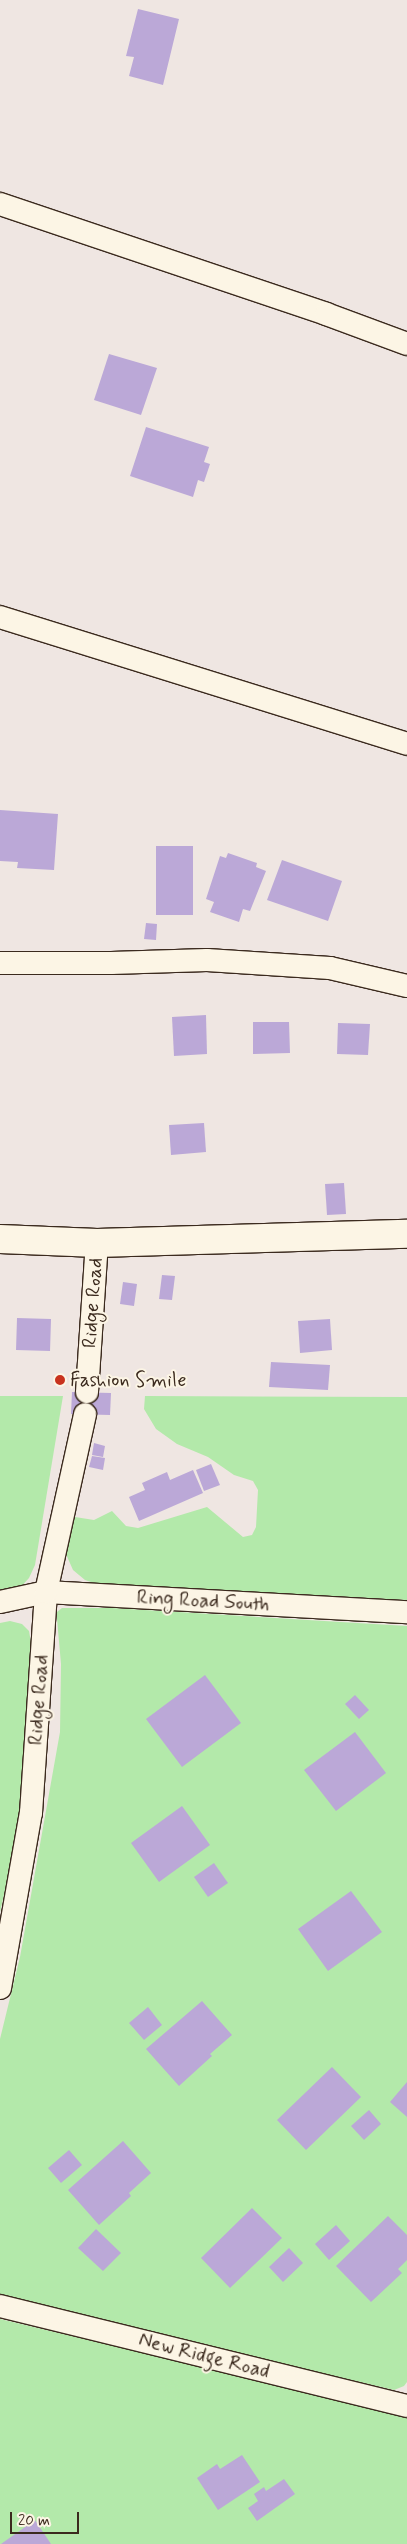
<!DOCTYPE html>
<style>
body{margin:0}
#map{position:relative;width:407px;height:2544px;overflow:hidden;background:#efe6e2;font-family:Mynerve,sans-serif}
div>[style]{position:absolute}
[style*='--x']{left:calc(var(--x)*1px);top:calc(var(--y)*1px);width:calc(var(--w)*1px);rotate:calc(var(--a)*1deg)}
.green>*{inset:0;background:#b3e9aa}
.building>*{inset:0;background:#bba8d7}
.roads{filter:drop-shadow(1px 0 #3b2a1e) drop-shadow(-1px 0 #3b2a1e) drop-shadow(0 1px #3b2a1e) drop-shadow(0 -1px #3b2a1e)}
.street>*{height:22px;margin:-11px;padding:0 11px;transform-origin:11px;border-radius:11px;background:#fcf5e5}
.secondary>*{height:28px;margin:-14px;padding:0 14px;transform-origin:14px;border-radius:14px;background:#fcf5e5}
.dots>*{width:14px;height:14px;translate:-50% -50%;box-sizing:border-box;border:2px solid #fcf5e5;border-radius:50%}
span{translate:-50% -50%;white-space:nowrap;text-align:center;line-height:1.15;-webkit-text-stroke:4px #fcf5e5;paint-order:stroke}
.street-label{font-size:20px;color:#3b2a1e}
.poi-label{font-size:20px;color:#3b2a1e}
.left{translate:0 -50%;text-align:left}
.scale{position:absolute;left:10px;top:2512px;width:69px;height:22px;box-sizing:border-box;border:2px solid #3b2a1e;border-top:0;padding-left:6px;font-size:15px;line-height:18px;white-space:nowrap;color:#3b2a1e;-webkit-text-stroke:4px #fcf5e5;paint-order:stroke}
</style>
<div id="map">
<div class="green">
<i style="clip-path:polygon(0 1396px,63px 1396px,35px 1565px,29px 1578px,19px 1589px,0 1594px)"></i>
<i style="clip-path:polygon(145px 1396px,407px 1397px,407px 1600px,97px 1584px,85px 1580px,73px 1570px,65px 1552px,75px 1517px,94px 1520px,112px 1511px,126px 1526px,138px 1528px,207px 1507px,243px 1537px,252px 1535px,256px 1527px,258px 1490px,253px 1481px,234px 1475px,208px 1457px,177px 1444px,156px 1429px,144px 1409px)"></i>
<i style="clip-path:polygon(62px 1608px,112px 1608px,407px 1626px,407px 2382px,404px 2386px,394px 2390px,10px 2301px,0 2296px,0 2039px,20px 1957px,60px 1732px,61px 1664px,57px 1619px,57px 1612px)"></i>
<i style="clip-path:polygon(10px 1621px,22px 1624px,29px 1631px,34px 1660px,24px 1807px,0 1912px,0 1623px)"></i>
<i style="clip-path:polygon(0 2319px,407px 2416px,407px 2544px,0 2544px)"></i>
</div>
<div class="building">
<i style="clip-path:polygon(138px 9px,179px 19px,163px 85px,129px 76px,134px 57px,126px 56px)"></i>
<i style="clip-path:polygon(109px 354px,157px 368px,141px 415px,94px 400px)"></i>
<i style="clip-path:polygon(146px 427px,209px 447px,204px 462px,210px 464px,204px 482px,198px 480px,193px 497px,130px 476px)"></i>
<i style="clip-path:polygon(0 810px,58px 814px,54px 870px,17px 868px,18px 862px,0 861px)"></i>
<i style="clip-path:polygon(156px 846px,193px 846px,193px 915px,156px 915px)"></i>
<i style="clip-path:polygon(228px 853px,257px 863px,256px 867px,266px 871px,250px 911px,243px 909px,239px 922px,210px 912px,214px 902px,206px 899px,220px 856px,226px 858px)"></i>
<i style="clip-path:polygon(282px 860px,342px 881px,328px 921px,267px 900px)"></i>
<i style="clip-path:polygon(146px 923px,157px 924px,156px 940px,144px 939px)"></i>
<i style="clip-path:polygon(206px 1015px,207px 1054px,174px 1056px,172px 1017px)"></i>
<i style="clip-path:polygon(253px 1022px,289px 1022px,290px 1053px,253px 1054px)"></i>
<i style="clip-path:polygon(338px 1023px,370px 1024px,368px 1055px,337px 1054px)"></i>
<i style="clip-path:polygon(204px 1123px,206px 1152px,171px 1155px,169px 1125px)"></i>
<i style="clip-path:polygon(344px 1183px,346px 1214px,327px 1215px,325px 1184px)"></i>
<i style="clip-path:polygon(162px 1275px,175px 1276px,172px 1300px,159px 1299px)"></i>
<i style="clip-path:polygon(123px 1282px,137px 1284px,134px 1306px,120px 1304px)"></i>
<i style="clip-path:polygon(17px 1318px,51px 1319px,50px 1351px,16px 1350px)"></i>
<i style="clip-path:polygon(330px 1319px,332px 1350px,300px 1353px,298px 1321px)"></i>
<i style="clip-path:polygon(271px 1362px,330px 1365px,328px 1390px,269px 1387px)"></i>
<i style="clip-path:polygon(72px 1392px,111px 1393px,110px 1415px,71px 1414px)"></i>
<i style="clip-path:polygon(94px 1443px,105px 1446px,103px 1457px,92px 1455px)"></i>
<i style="clip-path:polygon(92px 1456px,105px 1458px,103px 1470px,89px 1467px)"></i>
<i style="clip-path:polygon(211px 1464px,220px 1485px,204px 1491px,196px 1470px)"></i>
<i style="clip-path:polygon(193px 1470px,203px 1493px,139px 1521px,129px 1497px,145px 1490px,142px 1483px,167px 1472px,170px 1480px)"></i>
<i style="clip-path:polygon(205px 1675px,241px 1723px,182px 1767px,146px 1719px)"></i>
<i style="clip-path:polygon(355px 1695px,369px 1710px,359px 1719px,345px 1704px)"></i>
<i style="clip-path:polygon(355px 1732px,386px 1773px,336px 1811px,304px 1770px)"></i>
<i style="clip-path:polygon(182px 1806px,210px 1845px,159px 1882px,131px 1843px)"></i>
<i style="clip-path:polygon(214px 1863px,228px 1883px,208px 1897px,194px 1877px)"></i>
<i style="clip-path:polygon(351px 1891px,382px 1932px,328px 1971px,298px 1929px)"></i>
<i style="clip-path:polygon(202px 2001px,232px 2035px,210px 2054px,212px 2056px,179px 2086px,146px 2049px)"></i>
<i style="clip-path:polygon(148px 2007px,162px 2025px,144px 2040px,129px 2023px)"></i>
<i style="clip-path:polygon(332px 2067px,361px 2097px,306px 2150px,277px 2120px)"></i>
<i style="clip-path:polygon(407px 2082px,407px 2117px,390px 2102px)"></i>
<i style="clip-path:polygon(369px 2110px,381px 2124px,364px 2140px,351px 2126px)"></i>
<i style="clip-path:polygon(123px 2141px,151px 2173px,129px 2193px,131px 2196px,99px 2225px,68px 2190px)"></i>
<i style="clip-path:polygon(69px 2150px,82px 2165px,61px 2183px,48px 2168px)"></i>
<i style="clip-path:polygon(252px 2208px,282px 2238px,230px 2288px,201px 2258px)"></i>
<i style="clip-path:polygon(388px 2216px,407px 2235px,407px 2260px,398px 2269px,402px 2273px,371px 2302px,336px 2266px)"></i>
<i style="clip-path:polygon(336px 2225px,350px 2241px,329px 2260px,315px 2244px)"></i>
<i style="clip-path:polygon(96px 2229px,121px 2253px,103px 2271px,78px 2248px)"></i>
<i style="clip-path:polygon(289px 2248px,303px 2263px,283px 2282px,269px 2267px)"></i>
<i style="clip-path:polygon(242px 2455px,260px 2482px,218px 2510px,197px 2478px,217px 2464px,220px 2469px)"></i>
<i style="clip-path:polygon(284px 2479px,295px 2494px,257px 2521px,248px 2508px,258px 2501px,254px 2494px,264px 2487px,266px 2491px)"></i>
<i style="clip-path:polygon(35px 2520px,51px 2544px,1px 2544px)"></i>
</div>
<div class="roads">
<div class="street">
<i style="--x:0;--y:204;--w:344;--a:18.6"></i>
<i style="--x:326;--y:314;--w:86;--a:20.3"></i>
<i style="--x:0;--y:617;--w:426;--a:17.3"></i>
<i style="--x:0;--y:963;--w:111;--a:0"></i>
<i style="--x:111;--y:963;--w:96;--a:-1.8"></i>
<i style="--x:207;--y:960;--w:123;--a:3.7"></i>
<i style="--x:330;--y:968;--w:79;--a:13.2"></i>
<i style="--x:87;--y:1392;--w:149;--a:-86.2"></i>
<i style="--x:0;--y:1602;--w:47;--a:-12.3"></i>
<i style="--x:46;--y:1592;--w:362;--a:3.2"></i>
<i style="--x:0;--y:1988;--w:178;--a:-80"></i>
<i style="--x:31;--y:1813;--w:222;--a:-86.1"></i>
<i style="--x:46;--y:1592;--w:182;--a:-77.6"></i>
<i style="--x:0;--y:2306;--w:419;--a:13.8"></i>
</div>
<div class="secondary">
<i style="--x:0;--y:1239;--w:97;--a:2.4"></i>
<i style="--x:97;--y:1243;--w:310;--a:-1.7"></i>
</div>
</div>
<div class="dots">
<i style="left:60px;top:1380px;background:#c8321e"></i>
</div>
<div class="street-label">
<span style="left:93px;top:1303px;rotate:-86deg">Ridge Road</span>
<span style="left:203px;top:1601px;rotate:3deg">Ring Road South</span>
<span style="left:39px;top:1700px;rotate:-86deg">Ridge Road</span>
<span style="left:204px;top:2356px;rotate:14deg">New Ridge Road</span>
</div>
<div class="poi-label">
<span class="left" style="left:70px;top:1380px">Fashion Smile</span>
</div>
<div class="scale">20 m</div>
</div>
